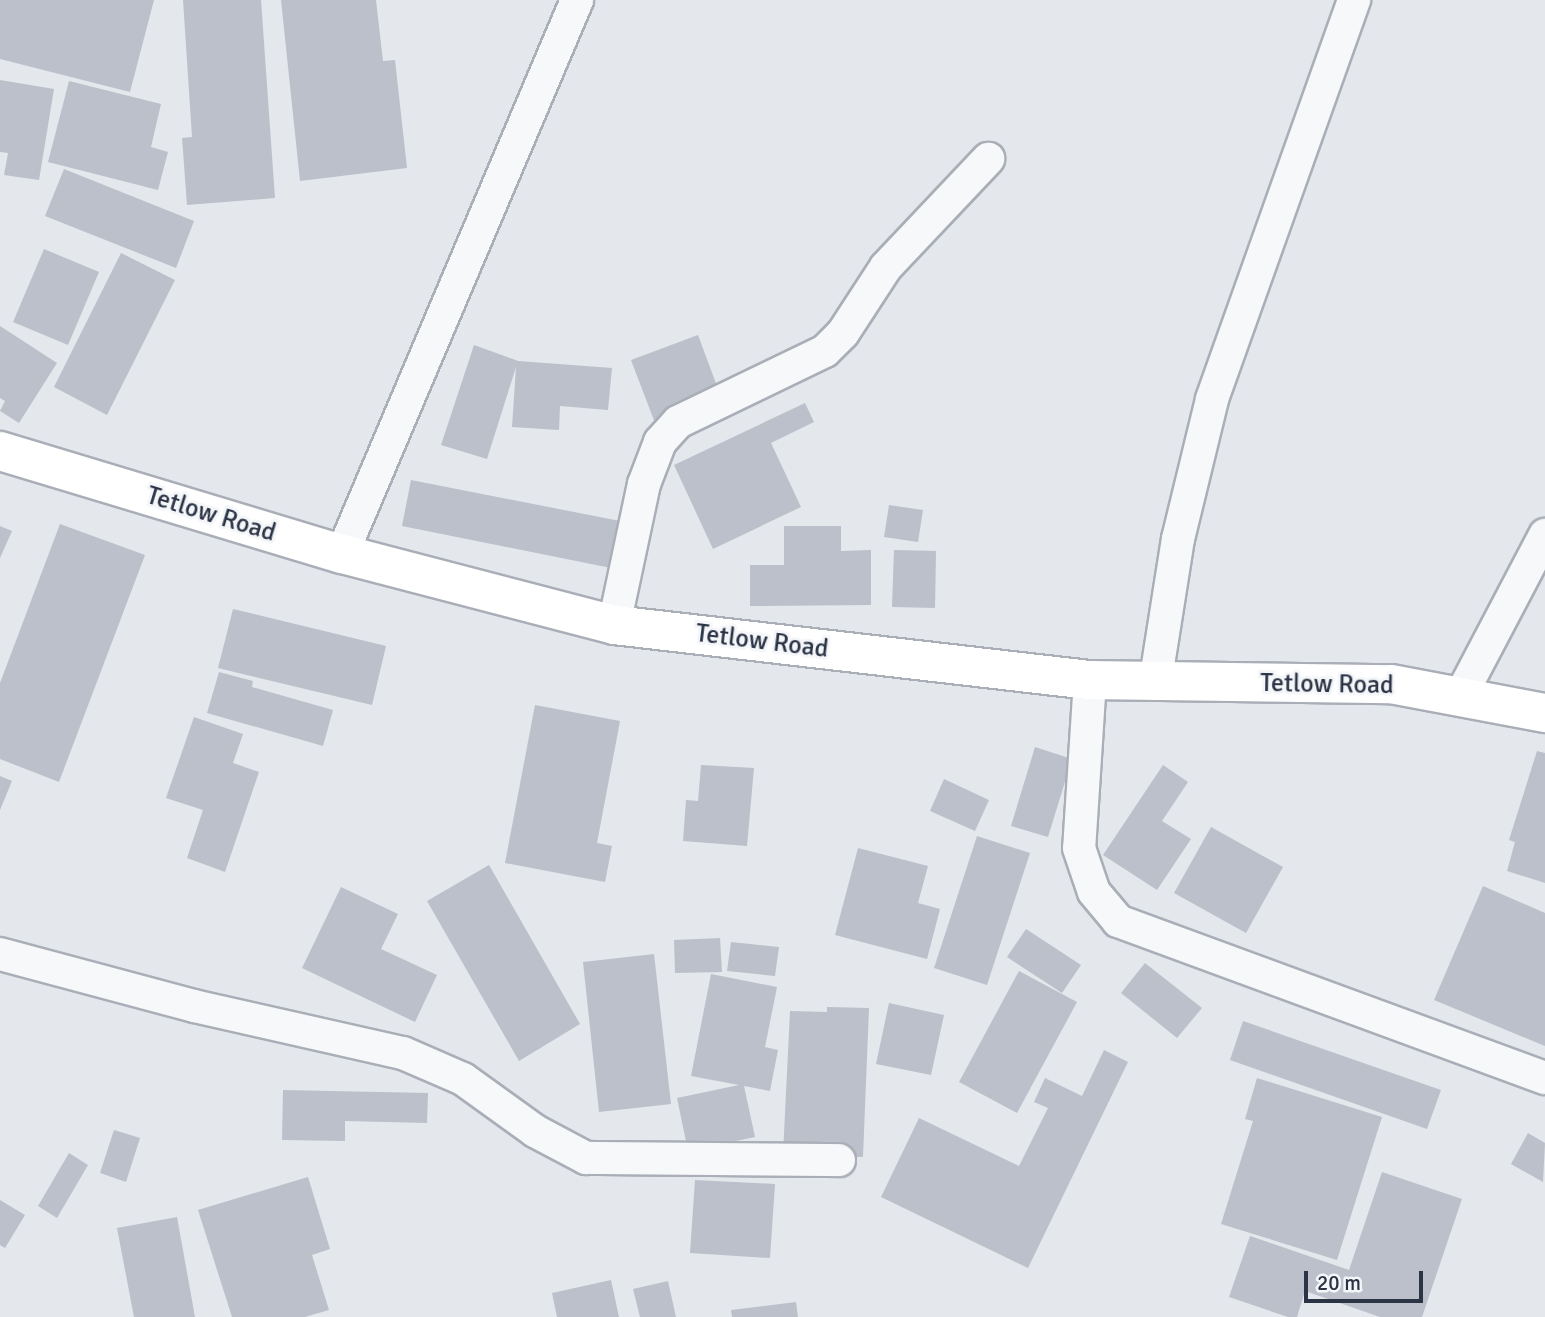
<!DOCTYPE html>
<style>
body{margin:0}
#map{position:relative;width:1545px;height:1317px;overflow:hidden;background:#e4e7ec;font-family:Signika,sans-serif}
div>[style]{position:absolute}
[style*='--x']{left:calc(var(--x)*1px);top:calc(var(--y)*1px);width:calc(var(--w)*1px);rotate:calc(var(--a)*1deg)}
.building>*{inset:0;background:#bbc0ca}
.roads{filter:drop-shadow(2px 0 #a9aeb7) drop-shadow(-2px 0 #a9aeb7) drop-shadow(0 2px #a9aeb7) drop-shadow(0 -2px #a9aeb7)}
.street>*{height:32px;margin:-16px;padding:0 16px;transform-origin:16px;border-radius:16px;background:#f7f8fa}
.secondary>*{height:38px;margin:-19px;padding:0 19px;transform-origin:19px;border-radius:19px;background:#fff}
span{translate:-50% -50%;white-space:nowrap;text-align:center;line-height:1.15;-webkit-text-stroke:6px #f4f6f9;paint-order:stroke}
.street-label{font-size:26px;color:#2b3445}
.scale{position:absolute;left:1304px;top:1271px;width:119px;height:32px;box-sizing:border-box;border:4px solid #2b3445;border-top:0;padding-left:9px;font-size:21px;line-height:24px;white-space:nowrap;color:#2b3445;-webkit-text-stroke:5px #f4f6f9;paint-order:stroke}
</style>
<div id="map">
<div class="building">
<i style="clip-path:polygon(0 0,154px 0,130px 92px,0 59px)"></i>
<i style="clip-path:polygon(183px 0,261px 0,275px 198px,187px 205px,182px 138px,192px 137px)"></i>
<i style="clip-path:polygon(281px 0,376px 0,383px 61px,395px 60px,407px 168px,300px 181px)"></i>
<i style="clip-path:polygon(0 80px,54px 89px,39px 180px,4px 175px,8px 153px,0 152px)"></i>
<i style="clip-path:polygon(69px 81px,161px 104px,151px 147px,168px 152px,158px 190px,48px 162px)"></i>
<i style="clip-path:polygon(64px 169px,194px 221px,176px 268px,45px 216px)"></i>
<i style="clip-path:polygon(44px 249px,99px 272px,68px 345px,13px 322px)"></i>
<i style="clip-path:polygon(121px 253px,175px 280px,107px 415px,54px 387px)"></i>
<i style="clip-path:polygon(0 326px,57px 363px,19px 423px,0 411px,5px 401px,0 398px)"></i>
<i style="clip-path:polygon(698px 335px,721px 397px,655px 423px,631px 360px)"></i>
<i style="clip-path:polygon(474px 345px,518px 361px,612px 368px,608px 410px,560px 406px,559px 430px,512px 427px,516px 367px,487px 459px,441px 445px)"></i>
<i style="clip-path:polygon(805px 403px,814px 422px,771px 443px,801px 507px,713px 549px,674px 465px)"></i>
<i style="clip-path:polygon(411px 480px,620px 521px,611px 568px,402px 526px)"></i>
<i style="clip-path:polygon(889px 505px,923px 510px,918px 542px,884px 537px)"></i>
<i style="clip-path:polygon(60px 524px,145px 555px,59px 782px,0 759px,0 683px)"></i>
<i style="clip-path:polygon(0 526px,12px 531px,0 558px)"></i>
<i style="clip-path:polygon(784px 526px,841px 526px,841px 551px,871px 550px,871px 605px,750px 606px,750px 565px,784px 565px)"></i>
<i style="clip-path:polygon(894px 550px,936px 551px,935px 608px,892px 607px)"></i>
<i style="clip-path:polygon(233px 609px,386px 646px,372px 705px,218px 668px)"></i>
<i style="clip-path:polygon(219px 672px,253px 681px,252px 687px,333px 710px,323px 746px,207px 713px)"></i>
<i style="clip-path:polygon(535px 705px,620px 721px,597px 843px,612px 846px,605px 882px,505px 863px)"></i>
<i style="clip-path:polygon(194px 717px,243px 734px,233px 763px,259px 772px,225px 872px,187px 858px,203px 810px,166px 798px)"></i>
<i style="clip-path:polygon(1035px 747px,1072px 759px,1048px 837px,1011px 826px)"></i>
<i style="clip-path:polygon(1537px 751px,1545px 753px,1545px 883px,1507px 871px,1515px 842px,1509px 840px)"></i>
<i style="clip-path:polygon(701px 765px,754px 768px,747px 846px,683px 841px,686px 800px,698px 801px)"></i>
<i style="clip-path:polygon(1163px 765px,1188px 782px,1162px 821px,1191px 839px,1157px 890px,1103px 855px)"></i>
<i style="clip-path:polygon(0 776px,12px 781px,0 810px)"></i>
<i style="clip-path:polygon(944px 779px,989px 800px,975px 831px,930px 811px)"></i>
<i style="clip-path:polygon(1211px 827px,1283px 867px,1246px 933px,1174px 893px)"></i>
<i style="clip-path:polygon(977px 836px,1030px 853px,987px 985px,934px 968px)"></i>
<i style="clip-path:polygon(858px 848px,928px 866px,918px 903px,940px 909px,927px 959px,835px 935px)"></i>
<i style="clip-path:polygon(489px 865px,580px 1024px,519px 1061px,427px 901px)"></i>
<i style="clip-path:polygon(1483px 886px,1545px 913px,1545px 1046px,1434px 1000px)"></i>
<i style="clip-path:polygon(341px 887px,398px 914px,381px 949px,437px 975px,415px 1022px,302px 968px)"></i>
<i style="clip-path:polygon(1026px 929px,1081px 965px,1062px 993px,1007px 957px)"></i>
<i style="clip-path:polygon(720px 938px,722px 972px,675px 973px,674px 940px)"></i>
<i style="clip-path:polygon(731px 942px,779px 947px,775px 976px,727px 971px)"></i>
<i style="clip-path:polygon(654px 954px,671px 1104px,599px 1112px,583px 962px)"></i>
<i style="clip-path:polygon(1145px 963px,1202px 1008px,1177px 1038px,1121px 993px)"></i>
<i style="clip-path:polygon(1019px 971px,1077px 1002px,1017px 1113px,959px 1082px)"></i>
<i style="clip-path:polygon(711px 974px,777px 987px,765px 1047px,778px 1050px,770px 1091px,744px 1086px,755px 1137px,688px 1151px,677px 1098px,739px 1085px,691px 1076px)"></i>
<i style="clip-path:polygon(889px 1003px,944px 1015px,931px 1075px,876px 1064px)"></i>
<i style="clip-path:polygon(827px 1007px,869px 1008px,863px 1157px,783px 1154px,790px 1011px,827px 1012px)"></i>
<i style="clip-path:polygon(1243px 1021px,1441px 1090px,1427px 1129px,1230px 1060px)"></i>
<i style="clip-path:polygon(1104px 1050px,1128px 1062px,1028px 1268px,881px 1197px,919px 1118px,1019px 1166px,1048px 1108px,1034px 1102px,1045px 1078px,1082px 1096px)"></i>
<i style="clip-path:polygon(1257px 1078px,1382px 1117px,1337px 1260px,1221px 1224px,1253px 1121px,1245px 1119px)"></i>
<i style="clip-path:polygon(283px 1090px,428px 1093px,427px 1123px,345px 1121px,345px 1141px,282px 1140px)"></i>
<i style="clip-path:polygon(114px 1130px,140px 1138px,126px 1182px,100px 1173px)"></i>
<i style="clip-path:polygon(1528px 1133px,1545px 1143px,1543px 1182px,1511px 1164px)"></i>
<i style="clip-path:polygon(69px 1153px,88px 1165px,57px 1218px,38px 1206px)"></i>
<i style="clip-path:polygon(1382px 1172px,1462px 1199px,1422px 1317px,1380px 1317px,1305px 1291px,1297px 1317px,1288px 1317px,1229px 1297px,1250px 1236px,1349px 1270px)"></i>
<i style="clip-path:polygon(308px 1177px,330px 1249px,312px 1255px,329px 1310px,305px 1317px,232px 1317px,198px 1210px)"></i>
<i style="clip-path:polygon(695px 1180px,775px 1184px,770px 1258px,690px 1253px)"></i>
<i style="clip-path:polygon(0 1200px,25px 1215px,5px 1248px,0 1245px)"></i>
<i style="clip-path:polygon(177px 1217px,195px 1317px,134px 1317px,117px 1228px)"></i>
<i style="clip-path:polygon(611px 1280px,619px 1317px,557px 1317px,552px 1293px)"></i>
<i style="clip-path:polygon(668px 1281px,676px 1317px,640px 1317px,633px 1289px)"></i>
<i style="clip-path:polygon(796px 1302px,798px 1317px,732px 1317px,731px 1310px)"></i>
</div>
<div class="roads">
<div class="street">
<i style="--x:342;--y:554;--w:602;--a:-67.01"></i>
<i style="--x:614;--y:625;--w:144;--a:-78"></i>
<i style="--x:644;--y:484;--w:45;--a:-69.1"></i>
<i style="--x:660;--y:442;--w:27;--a:-48"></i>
<i style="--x:678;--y:422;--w:163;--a:-25.8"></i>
<i style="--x:825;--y:351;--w:25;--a:-45"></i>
<i style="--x:843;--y:333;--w:79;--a:-56.9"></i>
<i style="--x:886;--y:267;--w:149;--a:-46.6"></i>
<i style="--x:1090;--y:680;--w:168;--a:93.7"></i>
<i style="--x:1079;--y:848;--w:46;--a:71.2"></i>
<i style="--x:1094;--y:892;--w:38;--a:50"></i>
<i style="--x:1118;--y:921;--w:455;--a:20.2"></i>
<i style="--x:1155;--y:684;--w:147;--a:-81"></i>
<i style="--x:1178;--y:539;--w:144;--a:-76.3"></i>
<i style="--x:1212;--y:399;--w:424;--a:-70.4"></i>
<i style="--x:1461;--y:695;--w:181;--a:-62.3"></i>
<i style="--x:0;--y:954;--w:201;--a:15"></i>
<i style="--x:194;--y:1006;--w:214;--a:12.7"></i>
<i style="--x:403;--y:1053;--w:65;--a:23.4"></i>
<i style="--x:463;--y:1079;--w:89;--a:35.8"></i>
<i style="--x:535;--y:1131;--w:58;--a:27.9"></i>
<i style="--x:586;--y:1158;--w:253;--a:0.5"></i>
</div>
<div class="secondary">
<i style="--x:0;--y:451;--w:357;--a:16.8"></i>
<i style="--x:342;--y:554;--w:281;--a:14.6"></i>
<i style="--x:614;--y:625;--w:479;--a:6.6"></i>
<i style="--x:1090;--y:680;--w:301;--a:0.8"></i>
<i style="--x:1391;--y:684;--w:157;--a:10.7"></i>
</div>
</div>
<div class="street-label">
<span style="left:211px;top:515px;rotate:17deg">Tetlow Road</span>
<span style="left:762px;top:642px;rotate:7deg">Tetlow Road</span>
<span style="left:1327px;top:685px;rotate:1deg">Tetlow Road</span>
</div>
<div class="scale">20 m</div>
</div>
